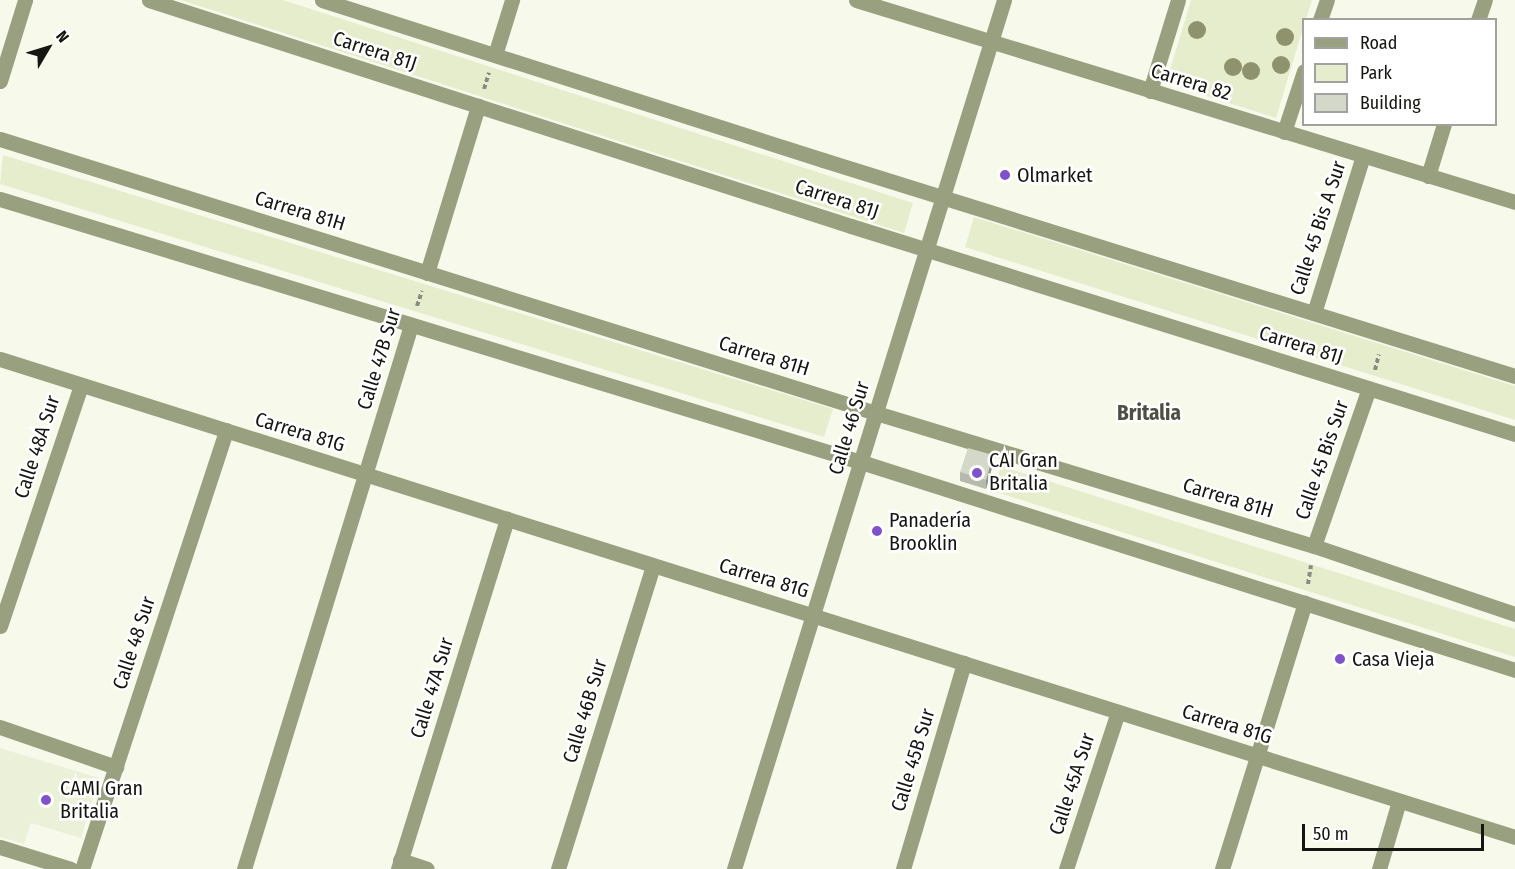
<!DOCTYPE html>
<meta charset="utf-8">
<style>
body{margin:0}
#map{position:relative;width:1515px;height:869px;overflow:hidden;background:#f7faeb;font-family:"Fira Sans Condensed",sans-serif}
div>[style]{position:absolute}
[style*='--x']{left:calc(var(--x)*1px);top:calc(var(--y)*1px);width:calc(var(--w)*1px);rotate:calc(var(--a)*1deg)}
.built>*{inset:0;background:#ebf0d9}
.green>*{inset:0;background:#e6edcc}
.path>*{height:4px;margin-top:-2px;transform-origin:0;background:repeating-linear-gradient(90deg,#898b81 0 4.5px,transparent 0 7.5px)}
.minor>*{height:15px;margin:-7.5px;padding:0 7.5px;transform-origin:7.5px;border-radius:7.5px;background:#99a07f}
.tertiary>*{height:15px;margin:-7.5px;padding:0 7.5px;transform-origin:7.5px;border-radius:7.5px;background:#99a07f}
.trees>*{width:18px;height:18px;margin:-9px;border-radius:50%;background:#8e936d}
.wall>*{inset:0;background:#b6baac}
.shaded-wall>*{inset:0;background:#94978c}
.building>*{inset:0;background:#d4d8c8}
.dots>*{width:16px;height:16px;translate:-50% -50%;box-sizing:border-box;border:3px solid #fff;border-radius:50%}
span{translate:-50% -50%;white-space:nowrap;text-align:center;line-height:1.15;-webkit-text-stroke:5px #fff;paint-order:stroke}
.street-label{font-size:20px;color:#151611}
.poi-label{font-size:20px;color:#151611}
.left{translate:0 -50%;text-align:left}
.neighbourhood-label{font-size:21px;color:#4c4f42;font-weight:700}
.legend{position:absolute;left:1302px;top:18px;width:195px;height:108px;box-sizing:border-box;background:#fff;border:2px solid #a1a2a0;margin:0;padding:8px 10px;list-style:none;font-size:18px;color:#151611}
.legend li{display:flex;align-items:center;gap:12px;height:30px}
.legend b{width:30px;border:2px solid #a1a2a0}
.north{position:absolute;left:18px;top:18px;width:60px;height:60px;-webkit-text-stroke:4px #fff;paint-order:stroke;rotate:52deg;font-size:16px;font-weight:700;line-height:24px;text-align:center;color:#151611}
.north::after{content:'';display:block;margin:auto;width:21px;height:27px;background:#151611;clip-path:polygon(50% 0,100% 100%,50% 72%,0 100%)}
.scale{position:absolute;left:1302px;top:824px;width:182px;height:27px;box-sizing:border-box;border:3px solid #151611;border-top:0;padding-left:8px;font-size:18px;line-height:21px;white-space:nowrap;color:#151611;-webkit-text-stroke:4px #fff;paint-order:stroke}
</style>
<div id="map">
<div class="built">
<i style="clip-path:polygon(0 748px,99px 778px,81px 838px,31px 823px,24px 844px,0 837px)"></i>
</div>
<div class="green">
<i style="clip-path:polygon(181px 0,283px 0,913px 203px,904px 233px)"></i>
<i style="clip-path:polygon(1191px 0,1312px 0,1306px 19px,1304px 20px,1303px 28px,1276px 118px,1166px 83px)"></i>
<i style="clip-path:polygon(3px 155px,833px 409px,824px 437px,0 184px)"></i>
<i style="clip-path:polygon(974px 217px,1515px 386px,1515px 420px,965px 247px)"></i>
<i style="clip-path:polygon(1001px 466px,1515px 629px,1515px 657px,993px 491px)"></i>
</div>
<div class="path">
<i style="--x:484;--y:89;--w:17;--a:-73"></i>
<i style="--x:417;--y:306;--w:16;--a:-72"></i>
<i style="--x:1375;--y:370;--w:16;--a:-76"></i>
<i style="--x:1308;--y:584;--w:19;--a:-81"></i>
</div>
<div class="minor">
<i style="--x:149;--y:0;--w:737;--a:17.85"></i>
<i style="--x:851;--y:226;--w:696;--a:17.39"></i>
<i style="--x:322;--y:0;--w:526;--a:17.71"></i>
<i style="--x:823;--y:160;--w:725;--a:17.34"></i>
<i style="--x:856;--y:0;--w:689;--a:17.04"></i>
<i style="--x:1320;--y:20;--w:21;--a:-71"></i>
<i style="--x:1478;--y:20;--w:21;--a:-71"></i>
<i style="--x:495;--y:55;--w:58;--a:-72.8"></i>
<i style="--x:1150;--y:91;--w:95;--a:-72.9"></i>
<i style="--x:1284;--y:132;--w:64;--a:-71.8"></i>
<i style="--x:1428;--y:176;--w:54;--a:-72.9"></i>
<i style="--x:427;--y:273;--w:175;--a:-73"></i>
<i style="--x:1314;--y:313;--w:164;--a:-72.7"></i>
<i style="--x:0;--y:359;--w:1589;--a:17.51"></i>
<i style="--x:1314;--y:546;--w:167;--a:-70.8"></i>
<i style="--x:0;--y:626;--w:254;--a:-71.4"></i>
<i style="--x:0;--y:727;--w:123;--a:19"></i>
<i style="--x:0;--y:847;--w:74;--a:17.2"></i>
<i style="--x:400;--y:860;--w:28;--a:18"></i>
<i style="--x:82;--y:869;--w:462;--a:-71.8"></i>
<i style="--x:244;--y:869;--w:569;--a:-72.93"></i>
<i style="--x:398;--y:869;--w:367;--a:-72.7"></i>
<i style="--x:558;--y:869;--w:318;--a:-72.6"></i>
<i style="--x:903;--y:869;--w:215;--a:-73.5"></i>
<i style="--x:1066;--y:869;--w:165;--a:-71.7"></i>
<i style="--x:1222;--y:869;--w:279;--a:-72.7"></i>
<i style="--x:1379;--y:869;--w:71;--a:-73.6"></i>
</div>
<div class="tertiary">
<i style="--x:0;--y:81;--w:85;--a:-72.8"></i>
<i style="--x:0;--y:139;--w:918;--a:17.37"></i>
<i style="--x:876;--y:413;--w:458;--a:16.9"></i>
<i style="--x:1314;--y:546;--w:212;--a:18.7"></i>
<i style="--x:0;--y:199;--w:900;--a:16.99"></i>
<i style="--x:861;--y:462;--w:686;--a:17.64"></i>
<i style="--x:734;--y:869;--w:910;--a:-72.74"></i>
</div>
<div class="trees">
<i style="left:1197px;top:30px"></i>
<i style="left:1285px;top:37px"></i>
<i style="left:1281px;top:65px"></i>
<i style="left:1233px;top:67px"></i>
<i style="left:1251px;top:71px"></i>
</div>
<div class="wall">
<i style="clip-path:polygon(993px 464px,986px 489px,960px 481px,960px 472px)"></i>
</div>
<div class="shaded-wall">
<i style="clip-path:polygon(993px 455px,993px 464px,986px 489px,986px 480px)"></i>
</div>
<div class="building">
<i style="clip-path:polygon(968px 448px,993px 455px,986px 480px,960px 472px)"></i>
</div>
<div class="dots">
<i style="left:1005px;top:175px;background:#7f52cb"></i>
<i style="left:977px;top:473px;background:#7f52cb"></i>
<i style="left:877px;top:531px;background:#7f52cb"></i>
<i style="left:1340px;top:659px;background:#7f52cb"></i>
<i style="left:46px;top:800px;background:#7f52cb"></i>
</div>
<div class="street-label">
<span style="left:375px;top:51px;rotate:18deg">Carrera 81J</span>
<span style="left:1191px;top:82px;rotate:17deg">Carrera 82</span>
<span style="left:837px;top:199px;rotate:18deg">Carrera 81J</span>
<span style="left:300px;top:211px;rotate:17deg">Carrera 81H</span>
<span style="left:1318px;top:228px;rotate:-72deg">Calle 45 Bis A Sur</span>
<span style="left:1301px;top:345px;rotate:17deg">Carrera 81J</span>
<span style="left:764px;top:356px;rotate:17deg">Carrera 81H</span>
<span style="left:379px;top:359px;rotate:-73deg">Calle 47B Sur</span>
<span style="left:849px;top:428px;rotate:-73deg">Calle 46 Sur</span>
<span style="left:300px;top:432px;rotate:17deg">Carrera 81G</span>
<span style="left:37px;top:447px;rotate:-72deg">Calle 48A Sur</span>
<span style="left:1322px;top:460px;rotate:-71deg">Calle 45 Bis Sur</span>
<span style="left:1228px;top:498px;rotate:17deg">Carrera 81H</span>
<span style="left:764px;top:578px;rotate:17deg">Carrera 81G</span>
<span style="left:134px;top:643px;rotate:-72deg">Calle 48 Sur</span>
<span style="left:432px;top:688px;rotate:-73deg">Calle 47A Sur</span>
<span style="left:585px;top:711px;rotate:-73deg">Calle 46B Sur</span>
<span style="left:1227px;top:724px;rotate:17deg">Carrera 81G</span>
<span style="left:913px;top:760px;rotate:-73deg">Calle 45B Sur</span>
<span style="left:1072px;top:784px;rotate:-72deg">Calle 45A Sur</span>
</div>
<div class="poi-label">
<span class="left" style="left:1017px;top:175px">Olmarket</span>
<span class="left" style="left:989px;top:472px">CAI Gran<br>Britalia</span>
<span class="left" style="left:889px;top:532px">Panadería<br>Brooklin</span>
<span class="left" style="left:1352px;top:659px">Casa Vieja</span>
<span class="left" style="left:60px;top:800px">CAMI Gran<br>Britalia</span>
</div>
<div class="neighbourhood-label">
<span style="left:1149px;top:413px">Britalia</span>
</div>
<ul class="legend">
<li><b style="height:8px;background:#99a07f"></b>Road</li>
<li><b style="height:16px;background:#e6edcc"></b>Park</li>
<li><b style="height:16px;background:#d4d8c8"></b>Building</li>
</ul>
<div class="north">N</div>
<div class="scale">50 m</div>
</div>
